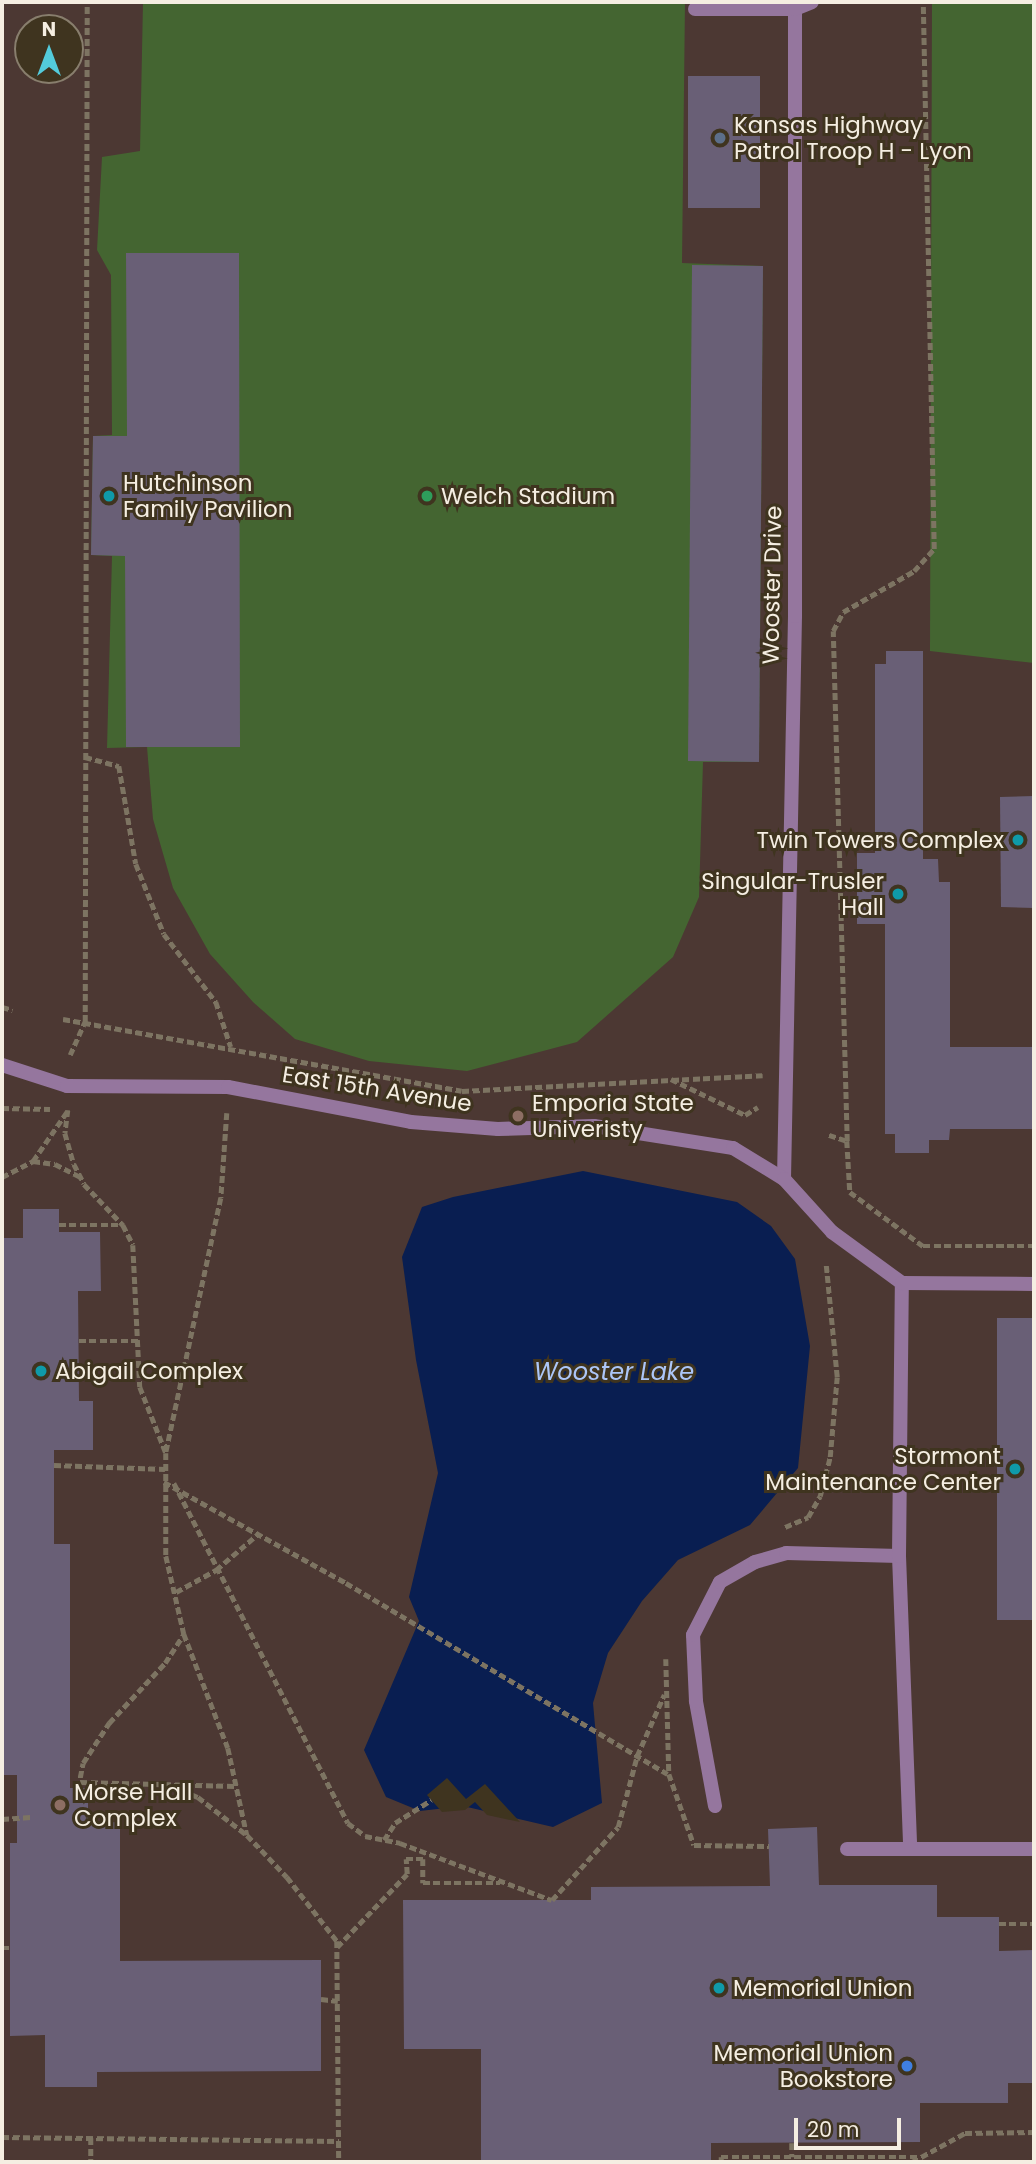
<!DOCTYPE html>
<style>
body{margin:0}
#map{position:relative;width:1036px;height:2164px;overflow:hidden;background:#3f341f;font-family:Poppins,sans-serif}
div>[style]{position:absolute}
[style*='--x']{left:calc(var(--x)*1px);top:calc(var(--y)*1px);width:calc(var(--w)*1px);rotate:calc(var(--a)*1deg)}
.education>*{inset:0;background:#4c3833}
.green>*{inset:0;background:#446531}
.water>*{inset:0;background:#091e51}
.pier>*{inset:0;background:#3f341f}
.building>*{inset:0;background:#695f76}
.path>*{height:4.5px;margin-top:-2.25px;transform-origin:0;background:repeating-linear-gradient(90deg,#7d7462 0 7px,transparent 0 10.5px)}
.lane>*{height:14px;margin:-7px;padding:0 7px;transform-origin:7px;border-radius:7px;background:#95769e}
.street>*{height:14px;margin:-7px;padding:0 7px;transform-origin:7px;border-radius:7px;background:#95769e}
.dots>*{width:19px;height:19px;translate:-50% -50%;box-sizing:border-box;border:4px solid #3f341f;border-radius:50%}
span{translate:-50% -50%;white-space:nowrap;text-align:center;line-height:1.15;-webkit-text-stroke:6px #3f341f;paint-order:stroke}
.poi-label{font-size:23px;color:#f5eee2}
.left{translate:0 -50%;text-align:left}
.right{translate:-100% -50%;text-align:right}
.street-label{font-size:23px;color:#f5eee2}
.water-label{font-size:24px;color:#acc6f8;font-style:italic}
.frame{position:absolute;inset:0;border:4px solid #f5eee2;pointer-events:none}
.north{position:absolute;left:14px;top:14px;width:70px;height:70px;box-sizing:border-box;background:#3f341f;border:2px solid #887e6d;border-radius:50%;rotate:0deg;font-size:19px;font-weight:700;line-height:28px;text-align:center;color:#f5eee2}
.north::after{content:'';display:block;margin:auto;width:24px;height:32px;background:#53cbdb;clip-path:polygon(50% 0,100% 100%,50% 72%,0 100%)}
.scale{position:absolute;left:794px;top:2118px;width:107px;height:32px;box-sizing:border-box;border:4px solid #f5eee2;border-top:0;padding-left:9px;font-size:21px;line-height:24px;white-space:nowrap;color:#f5eee2;-webkit-text-stroke:5px #3f341f;paint-order:stroke}
</style>
<div id="map">
<div class="education">
<i style="clip-path:polygon(evenodd,2px 2px,1034px 2px,1034px 2162px,2px 2162px,2px 2px,28px 28px,70px 28px,70px 70px,28px 70px,28px 28px)"></i>
</div>
<div class="green">
<i style="clip-path:polygon(143px 2px,685px 2px,682px 263px,763px 266px,759px 762px,703px 762px,699px 897px,673px 957px,577px 1042px,467px 1071px,369px 1061px,295px 1039px,253px 1002px,210px 954px,173px 888px,153px 819px,147px 747px,107px 748px,112px 556px,91px 555px,93px 436px,112px 435px,111px 275px,97px 250px,102px 157px,140px 151px)"></i>
<i style="clip-path:polygon(932px 2px,1034px 2px,1034px 663px,930px 651px)"></i>
</div>
<div class="water">
<i style="clip-path:polygon(583px 1171px,737px 1202px,771px 1226px,795px 1259px,810px 1346px,798px 1468px,750px 1525px,678px 1560px,642px 1601px,608px 1653px,593px 1703px,602px 1803px,553px 1827px,463px 1806px,420px 1811px,386px 1797px,364px 1750px,419px 1621px,409px 1597px,438px 1473px,416px 1360px,402px 1257px,422px 1207px,453px 1197px)"></i>
</div>
<div class="pier">
<i style="clip-path:polygon(447px 1778px,466px 1799px,485px 1784px,520px 1822px,487px 1815px,475px 1802px,465px 1810px,442px 1812px,427px 1795px)"></i>
</div>
<div class="building">
<i style="clip-path:polygon(688px 76px,760px 76px,760px 208px,688px 208px)"></i>
<i style="clip-path:polygon(126px 253px,239px 253px,240px 747px,126px 747px,125px 556px,91px 555px,93px 436px,127px 436px)"></i>
<i style="clip-path:polygon(692px 265px,763px 266px,759px 762px,688px 761px)"></i>
<i style="clip-path:polygon(886px 651px,923px 651px,923px 859px,938px 859px,939px 882px,950px 882px,950px 1047px,1034px 1047px,1034px 1129px,950px 1129px,949px 1140px,929px 1140px,929px 1153px,895px 1153px,895px 1134px,885px 1134px,885px 924px,857px 924px,857px 853px,875px 853px,875px 664px,886px 664px)"></i>
<i style="clip-path:polygon(1034px 796px,1034px 908px,1001px 907px,1000px 797px)"></i>
<i style="clip-path:polygon(23px 1209px,59px 1209px,59px 1232px,100px 1232px,101px 1291px,78px 1291px,79px 1401px,93px 1401px,93px 1450px,54px 1450px,54px 1544px,70px 1544px,70px 1788px,88px 1788px,88px 1823px,120px 1822px,120px 1961px,321px 1960px,321px 2071px,97px 2072px,97px 2087px,45px 2087px,45px 2035px,10px 2036px,10px 1843px,17px 1843px,17px 1775px,2px 1775px,3px 1238px,23px 1238px)"></i>
<i style="clip-path:polygon(997px 1318px,1034px 1318px,1034px 1620px,997px 1620px)"></i>
<i style="clip-path:polygon(817px 1827px,819px 1885px,937px 1885px,937px 1917px,999px 1917px,999px 1951px,1034px 1950px,1034px 2083px,1008px 2083px,1008px 2103px,920px 2103px,920px 2142px,711px 2143px,711px 2162px,481px 2162px,481px 2049px,404px 2049px,403px 1900px,591px 1900px,591px 1887px,770px 1886px,768px 1829px)"></i>
</div>
<div class="path">
<i style="--x:85;--y:757;--w:35;--a:15"></i>
<i style="--x:119;--y:766;--w:99;--a:80.2"></i>
<i style="--x:136;--y:864;--w:75;--a:68.2"></i>
<i style="--x:164;--y:934;--w:86;--a:52.6"></i>
<i style="--x:216;--y:1002;--w:47;--a:71.6"></i>
<i style="--x:2;--y:1007;--w:11;--a:15"></i>
<i style="--x:63;--y:1019;--w:405;--a:10.2"></i>
<i style="--x:462;--y:1091;--w:301;--a:-3"></i>
<i style="--x:70;--y:1055;--w:36;--a:-66"></i>
<i style="--x:85;--y:1022;--w:1020;--a:-89.89"></i>
<i style="--x:671;--y:1079;--w:82;--a:25.9"></i>
<i style="--x:745;--y:1115;--w:15;--a:-32"></i>
<i style="--x:2;--y:1108;--w:48;--a:1.2"></i>
<i style="--x:68;--y:1110;--w:23;--a:97"></i>
<i style="--x:65;--y:1133;--w:32;--a:74"></i>
<i style="--x:74;--y:1164;--w:22;--a:63"></i>
<i style="--x:84;--y:1184;--w:57;--a:46.4"></i>
<i style="--x:123;--y:1225;--w:22;--a:63"></i>
<i style="--x:133;--y:1245;--w:142;--a:87.2"></i>
<i style="--x:140;--y:1387;--w:71;--a:68.5"></i>
<i style="--x:227;--y:1113;--w:85;--a:94"></i>
<i style="--x:221;--y:1198;--w:261;--a:102.2"></i>
<i style="--x:166;--y:1453;--w:103;--a:90"></i>
<i style="--x:166;--y:1556;--w:80;--a:77"></i>
<i style="--x:184;--y:1634;--w:122;--a:68.9"></i>
<i style="--x:228;--y:1748;--w:89;--a:77.7"></i>
<i style="--x:247;--y:1835;--w:58;--a:46.4"></i>
<i style="--x:287;--y:1877;--w:81;--a:52"></i>
<i style="--x:337;--y:1941;--w:221;--a:89.5"></i>
<i style="--x:829;--y:1135;--w:19;--a:18"></i>
<i style="--x:847;--y:1141;--w:51;--a:86.6"></i>
<i style="--x:850;--y:1192;--w:91;--a:36.5"></i>
<i style="--x:923;--y:1246;--w:111;--a:0"></i>
<i style="--x:847;--y:1141;--w:510;--a:-91.57"></i>
<i style="--x:833;--y:631;--w:21;--a:-62"></i>
<i style="--x:843;--y:612;--w:82;--a:-30"></i>
<i style="--x:914;--y:571;--w:30;--a:-48"></i>
<i style="--x:934;--y:549;--w:547;--a:-91.15"></i>
<i style="--x:33;--y:1161;--w:22;--a:8"></i>
<i style="--x:55;--y:1164;--w:29;--a:27"></i>
<i style="--x:2;--y:1177;--w:35;--a:-27"></i>
<i style="--x:33;--y:1161;--w:62;--a:-55.5"></i>
<i style="--x:59;--y:1225;--w:64;--a:0"></i>
<i style="--x:79;--y:1341;--w:59;--a:0"></i>
<i style="--x:54;--y:1465;--w:111;--a:2.1"></i>
<i style="--x:164;--y:1482;--w:208;--a:29"></i>
<i style="--x:346;--y:1583;--w:374;--a:30.7"></i>
<i style="--x:174;--y:1483;--w:382;--a:62.9"></i>
<i style="--x:348;--y:1823;--w:21;--a:37"></i>
<i style="--x:365;--y:1836;--w:36;--a:11"></i>
<i style="--x:400;--y:1843;--w:162;--a:20.6"></i>
<i style="--x:552;--y:1900;--w:98;--a:-47.9"></i>
<i style="--x:618;--y:1827;--w:73;--a:-75"></i>
<i style="--x:637;--y:1756;--w:67;--a:-66.1"></i>
<i style="--x:785;--y:1527;--w:25;--a:-23"></i>
<i style="--x:808;--y:1517;--w:24;--a:-60"></i>
<i style="--x:820;--y:1496;--w:40;--a:-75.6"></i>
<i style="--x:830;--y:1457;--w:80;--a:-85"></i>
<i style="--x:837;--y:1377;--w:113;--a:-95.6"></i>
<i style="--x:176;--y:1592;--w:46;--a:-28.8"></i>
<i style="--x:216;--y:1570;--w:57;--a:-40.7"></i>
<i style="--x:666;--y:1659;--w:115;--a:88.5"></i>
<i style="--x:669;--y:1774;--w:75;--a:70.6"></i>
<i style="--x:694;--y:1845;--w:75;--a:0.8"></i>
<i style="--x:80;--y:1782;--w:155;--a:1.5"></i>
<i style="--x:173;--y:1786;--w:27;--a:24"></i>
<i style="--x:198;--y:1797;--w:62;--a:37.8"></i>
<i style="--x:78;--y:1788;--w:25;--a:-79"></i>
<i style="--x:83;--y:1763;--w:48;--a:-57"></i>
<i style="--x:109;--y:1723;--w:82;--a:-47"></i>
<i style="--x:165;--y:1663;--w:35;--a:-57"></i>
<i style="--x:2;--y:1819;--w:29;--a:-4"></i>
<i style="--x:384;--y:1840;--w:20;--a:-57"></i>
<i style="--x:395;--y:1823;--w:43;--a:-32.6"></i>
<i style="--x:999;--y:1924;--w:35;--a:0"></i>
<i style="--x:337;--y:1947;--w:101;--a:-46.2"></i>
<i style="--x:407;--y:1874;--w:15;--a:-94"></i>
<i style="--x:406;--y:1859;--w:17;--a:0"></i>
<i style="--x:423;--y:1859;--w:24;--a:90"></i>
<i style="--x:423;--y:1883;--w:77;--a:0"></i>
<i style="--x:2;--y:1948;--w:8;--a:0"></i>
<i style="--x:321;--y:1999;--w:17;--a:7"></i>
<i style="--x:2;--y:2137;--w:337;--a:0.7"></i>
<i style="--x:91;--y:2138;--w:24;--a:90"></i>
<i style="--x:792;--y:2143;--w:14;--a:90"></i>
<i style="--x:721;--y:2162;--w:5;--a:-90"></i>
<i style="--x:721;--y:2157;--w:198;--a:0"></i>
<i style="--x:912;--y:2162;--w:60;--a:-28.7"></i>
<i style="--x:965;--y:2133;--w:69;--a:-0.8"></i>
</div>
<div class="lane">
<i style="--x:695;--y:9;--w:100;--a:0"></i>
<i style="--x:784;--y:1179;--w:563;--a:-88.88"></i>
<i style="--x:795;--y:616;--w:607;--a:-90"></i>
<i style="--x:795;--y:9;--w:18;--a:-22"></i>
<i style="--x:899;--y:1556;--w:293;--a:87.8"></i>
<i style="--x:715;--y:1806;--w:107;--a:-100.3"></i>
<i style="--x:696;--y:1701;--w:66;--a:-92.6"></i>
<i style="--x:693;--y:1635;--w:59;--a:-63"></i>
<i style="--x:720;--y:1582;--w:40;--a:-29.7"></i>
<i style="--x:755;--y:1562;--w:32;--a:-16"></i>
<i style="--x:786;--y:1553;--w:113;--a:1.5"></i>
<i style="--x:899;--y:1556;--w:273;--a:-89.4"></i>
</div>
<div class="street">
<i style="--x:2;--y:1065;--w:68;--a:17.9"></i>
<i style="--x:67;--y:1086;--w:161;--a:0.4"></i>
<i style="--x:228;--y:1087;--w:186;--a:10.8"></i>
<i style="--x:411;--y:1122;--w:87;--a:4.6"></i>
<i style="--x:498;--y:1129;--w:96;--a:-1.8"></i>
<i style="--x:594;--y:1126;--w:141;--a:9"></i>
<i style="--x:733;--y:1148;--w:60;--a:31.3"></i>
<i style="--x:784;--y:1179;--w:72;--a:47.8"></i>
<i style="--x:832;--y:1232;--w:87;--a:36.1"></i>
<i style="--x:902;--y:1283;--w:132;--a:0.4"></i>
<i style="--x:847;--y:1849;--w:187;--a:0"></i>
</div>
<div class="dots">
<i style="left:720px;top:138px;background:#5c6f8a"></i>
<i style="left:109px;top:496px;background:#0f9aa8"></i>
<i style="left:427px;top:496px;background:#2e9e5b"></i>
<i style="left:1018px;top:840px;background:#0f9aa8"></i>
<i style="left:898px;top:894px;background:#0f9aa8"></i>
<i style="left:518px;top:1116px;background:#8d6e63"></i>
<i style="left:41px;top:1371px;background:#0f9aa8"></i>
<i style="left:1015px;top:1469px;background:#0f9aa8"></i>
<i style="left:60px;top:1805px;background:#8d6e63"></i>
<i style="left:719px;top:1988px;background:#0f9aa8"></i>
<i style="left:907px;top:2066px;background:#3f7fe0"></i>
</div>
<div class="poi-label">
<span class="left" style="left:734px;top:138px">Kansas Highway<br>Patrol Troop H - Lyon</span>
<span class="left" style="left:123px;top:496px">Hutchinson<br>Family Pavilion</span>
<span class="left" style="left:441px;top:496px">Welch Stadium</span>
<span class="right" style="left:1004px;top:840px">Twin Towers Complex</span>
<span class="right" style="left:884px;top:894px">Singular-Trusler<br>Hall</span>
<span class="left" style="left:532px;top:1116px">Emporia State<br>Univeristy</span>
<span class="left" style="left:55px;top:1371px">Abigail Complex</span>
<span class="right" style="left:1001px;top:1469px">Stormont<br>Maintenance Center</span>
<span class="left" style="left:74px;top:1805px">Morse Hall<br>Complex</span>
<span class="left" style="left:733px;top:1988px">Memorial Union</span>
<span class="right" style="left:893px;top:2066px">Memorial Union<br>Bookstore</span>
</div>
<div class="street-label">
<span style="left:772px;top:585px;rotate:-89deg">Wooster Drive</span>
<span style="left:377px;top:1089px;rotate:9deg">East 15th Avenue</span>
</div>
<div class="water-label">
<span style="left:614px;top:1372px">Wooster Lake</span>
</div>
<div class="frame"></div>
<div class="north">N</div>
<div class="scale">20 m</div>
</div>
